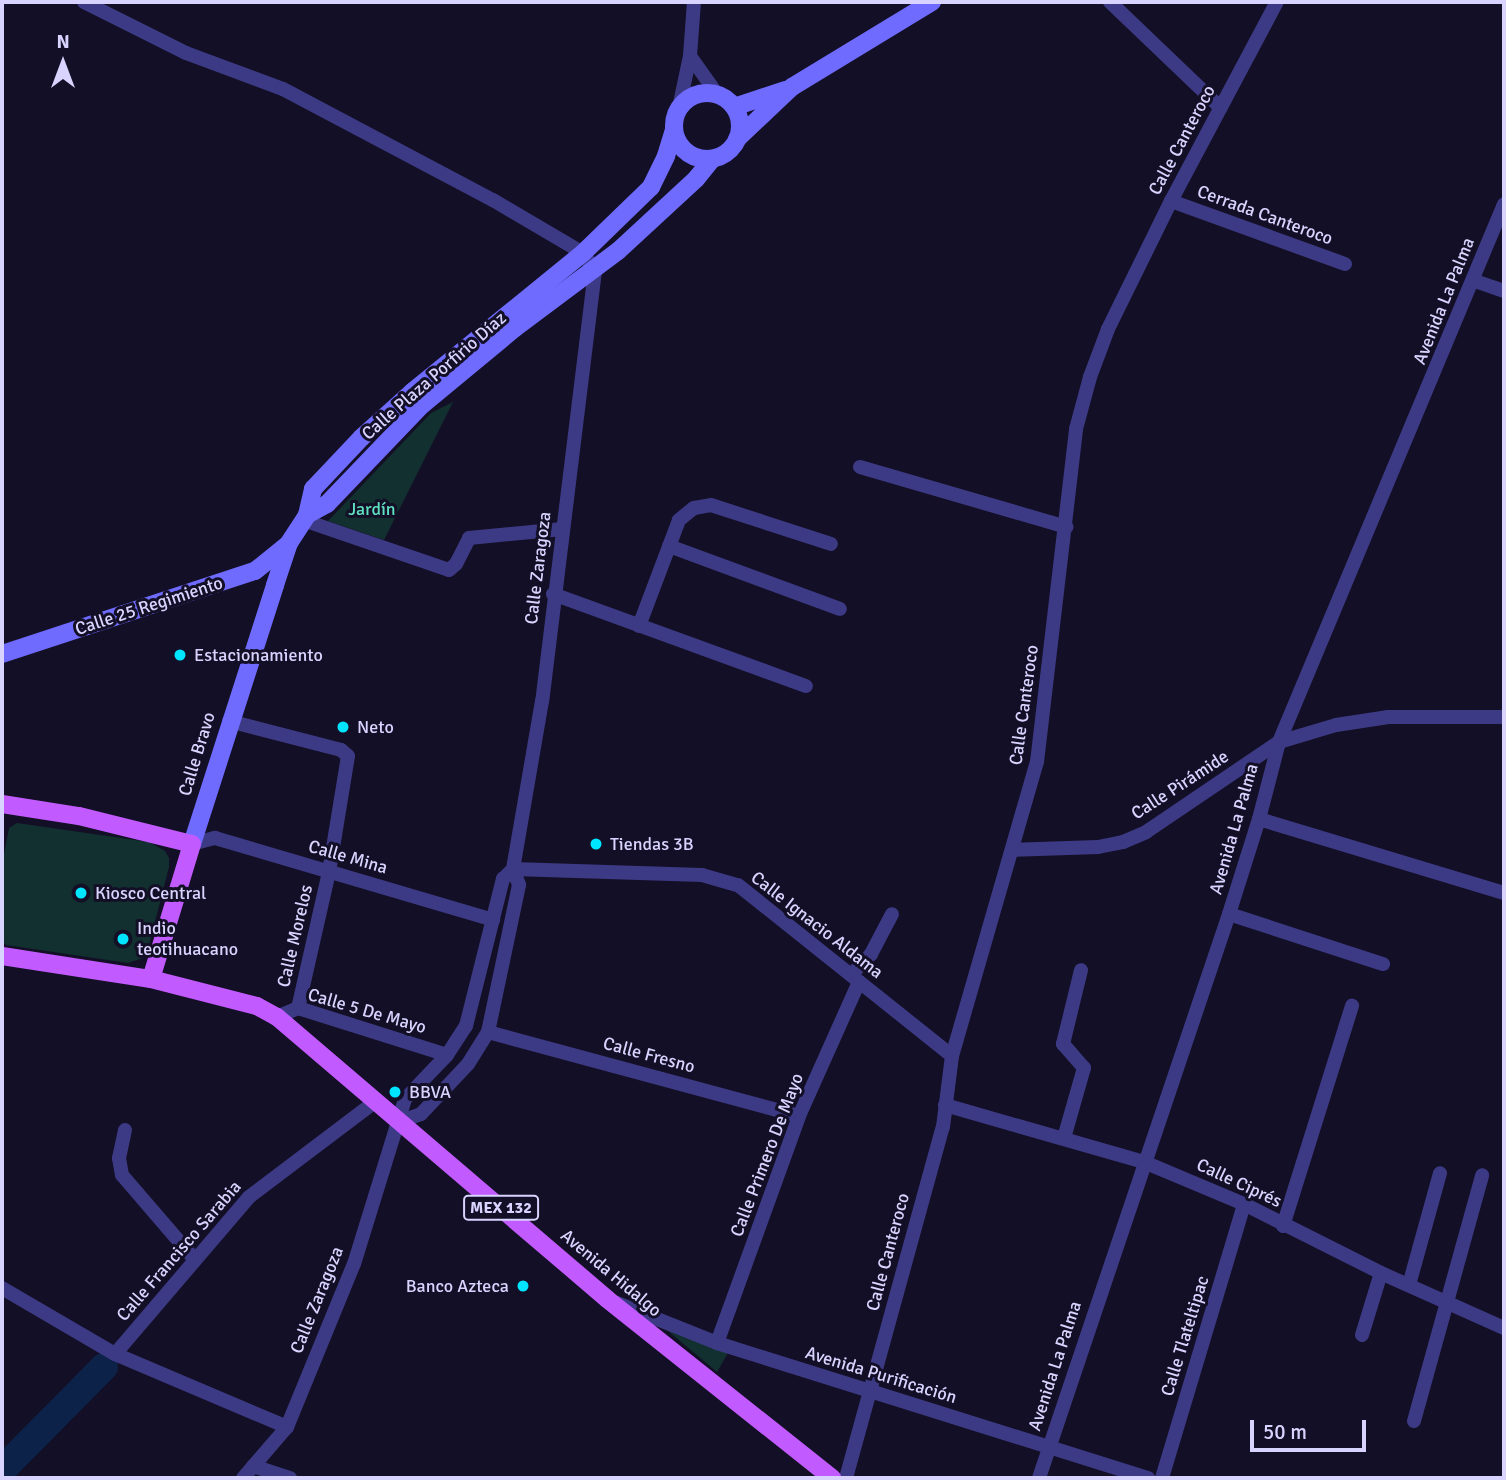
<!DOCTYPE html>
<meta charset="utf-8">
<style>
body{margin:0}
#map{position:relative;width:1506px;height:1480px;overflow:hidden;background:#130f26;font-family:Signika,sans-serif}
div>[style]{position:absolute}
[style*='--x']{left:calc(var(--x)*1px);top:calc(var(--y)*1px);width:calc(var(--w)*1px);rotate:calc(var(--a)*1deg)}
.green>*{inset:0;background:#12302f}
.river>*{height:28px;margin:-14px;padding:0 14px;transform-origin:14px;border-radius:14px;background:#0c2248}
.street>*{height:14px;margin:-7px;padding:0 7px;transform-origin:7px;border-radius:7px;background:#3d3a85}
.secondary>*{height:18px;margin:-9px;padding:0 9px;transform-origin:9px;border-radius:9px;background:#6f6bff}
.secondary>.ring{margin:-9px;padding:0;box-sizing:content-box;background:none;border:18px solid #6f6bff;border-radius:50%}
.primary>*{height:18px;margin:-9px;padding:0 9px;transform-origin:9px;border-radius:9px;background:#c25bff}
.dots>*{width:19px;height:19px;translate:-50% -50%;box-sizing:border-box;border:4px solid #130f26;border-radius:50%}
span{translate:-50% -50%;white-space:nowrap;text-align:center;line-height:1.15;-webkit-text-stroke:6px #130f26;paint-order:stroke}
.shield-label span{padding:2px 5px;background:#130f26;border:2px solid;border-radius:5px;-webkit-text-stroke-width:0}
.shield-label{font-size:16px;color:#d9d4ff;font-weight:700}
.street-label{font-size:18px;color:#d9d4ff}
.park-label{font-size:18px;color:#5fe0c0}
.poi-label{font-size:18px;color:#d9d4ff}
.left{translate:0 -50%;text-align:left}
.right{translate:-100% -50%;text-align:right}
.frame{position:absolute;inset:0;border:4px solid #d9d4ff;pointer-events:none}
.north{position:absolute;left:28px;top:28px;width:70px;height:70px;-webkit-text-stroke:5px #130f26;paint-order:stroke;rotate:0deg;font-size:19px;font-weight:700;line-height:28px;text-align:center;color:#d9d4ff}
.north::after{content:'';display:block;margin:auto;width:24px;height:32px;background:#d9d4ff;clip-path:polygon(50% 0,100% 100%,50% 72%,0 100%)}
.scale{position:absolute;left:1250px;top:1420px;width:116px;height:32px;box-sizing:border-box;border:4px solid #d9d4ff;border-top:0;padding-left:9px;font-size:21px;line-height:24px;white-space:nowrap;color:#d9d4ff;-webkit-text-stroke:5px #130f26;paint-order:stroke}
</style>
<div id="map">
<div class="green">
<i style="clip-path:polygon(453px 402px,384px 540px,328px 521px,431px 413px)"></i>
<i style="clip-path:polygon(17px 823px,149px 842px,165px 851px,169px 858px,169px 867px,146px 957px,128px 963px,6px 945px,2px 941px,2px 864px,9px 828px)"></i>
<i style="clip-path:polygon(668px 1331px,728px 1353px,717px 1372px)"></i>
</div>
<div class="river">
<i style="--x:2;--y:1470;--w:145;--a:-45.3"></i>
</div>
<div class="street">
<i style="--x:84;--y:2;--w:114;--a:26.6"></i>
<i style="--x:186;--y:53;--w:103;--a:20.4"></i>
<i style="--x:283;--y:89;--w:238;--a:27.9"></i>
<i style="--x:493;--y:200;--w:104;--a:30.5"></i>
<i style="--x:583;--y:253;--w:22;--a:56"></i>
<i style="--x:595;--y:271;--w:433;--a:97"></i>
<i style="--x:542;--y:701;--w:170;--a:99.8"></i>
<i style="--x:513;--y:869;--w:17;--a:69"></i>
<i style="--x:519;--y:885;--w:150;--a:101.9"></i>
<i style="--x:488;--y:1032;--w:38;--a:122"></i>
<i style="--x:468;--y:1064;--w:69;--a:133.2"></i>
<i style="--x:421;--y:1114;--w:23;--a:160"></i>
<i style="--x:1110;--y:2;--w:153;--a:43.7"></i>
<i style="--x:690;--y:56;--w:47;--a:54.6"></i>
<i style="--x:679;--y:108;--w:53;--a:-78.1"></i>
<i style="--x:690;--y:56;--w:54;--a:-85.8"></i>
<i style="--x:1171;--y:201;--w:185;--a:19.9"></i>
<i style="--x:1475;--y:281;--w:31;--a:19"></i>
<i style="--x:860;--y:467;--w:215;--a:16.2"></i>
<i style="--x:303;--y:520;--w:154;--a:18.9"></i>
<i style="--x:449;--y:570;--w:9;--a:-41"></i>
<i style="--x:456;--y:564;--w:29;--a:-63"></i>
<i style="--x:469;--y:538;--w:94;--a:-5.5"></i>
<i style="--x:669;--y:546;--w:182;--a:20.2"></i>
<i style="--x:553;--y:594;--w:269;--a:20"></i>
<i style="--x:639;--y:626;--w:113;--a:-69.3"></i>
<i style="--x:679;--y:520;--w:19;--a:-39"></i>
<i style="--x:694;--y:508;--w:17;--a:-10"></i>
<i style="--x:711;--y:505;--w:126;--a:18"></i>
<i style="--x:229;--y:721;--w:116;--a:14.5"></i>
<i style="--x:341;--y:750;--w:9;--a:41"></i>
<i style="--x:348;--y:756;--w:118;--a:99.3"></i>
<i style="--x:329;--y:872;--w:139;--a:102.8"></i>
<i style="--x:1259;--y:819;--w:256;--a:16.8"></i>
<i style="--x:192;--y:844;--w:24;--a:-15"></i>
<i style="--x:215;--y:838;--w:290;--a:16.4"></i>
<i style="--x:1012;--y:850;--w:86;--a:-2"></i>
<i style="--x:1098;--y:847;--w:25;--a:-11"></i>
<i style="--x:1123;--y:842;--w:25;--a:-23"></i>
<i style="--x:1146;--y:832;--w:161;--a:-34.1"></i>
<i style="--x:1279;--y:742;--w:59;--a:-16.6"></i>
<i style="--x:1336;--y:725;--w:53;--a:-8.7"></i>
<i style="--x:1388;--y:717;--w:116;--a:0"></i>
<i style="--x:513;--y:869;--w:189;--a:1.8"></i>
<i style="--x:702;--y:875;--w:37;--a:16"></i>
<i style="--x:738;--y:885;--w:274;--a:38.6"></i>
<i style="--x:1229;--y:914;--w:162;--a:18"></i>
<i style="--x:851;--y:975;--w:29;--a:-46"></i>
<i style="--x:871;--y:954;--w:45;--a:-62.3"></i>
<i style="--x:277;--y:1017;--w:23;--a:-23"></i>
<i style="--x:298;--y:1008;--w:156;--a:17.5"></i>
<i style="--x:488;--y:1032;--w:322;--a:15.1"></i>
<i style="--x:945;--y:1105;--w:207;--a:16"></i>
<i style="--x:1144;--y:1162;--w:108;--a:22.8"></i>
<i style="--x:1244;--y:1204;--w:153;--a:26.7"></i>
<i style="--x:1381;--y:1273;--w:135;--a:24.1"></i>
<i style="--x:125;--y:1130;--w:29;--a:102"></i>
<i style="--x:119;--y:1158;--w:17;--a:80"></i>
<i style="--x:122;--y:1175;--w:112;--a:49.3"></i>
<i style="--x:1064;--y:1138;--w:73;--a:-74.1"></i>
<i style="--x:1084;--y:1068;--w:32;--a:-131"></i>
<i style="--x:1063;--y:1044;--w:76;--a:-76.3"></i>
<i style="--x:1283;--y:1226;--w:231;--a:-72.6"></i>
<i style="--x:1409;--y:1285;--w:116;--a:-74.5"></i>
<i style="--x:2;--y:1288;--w:131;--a:30.3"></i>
<i style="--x:115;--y:1354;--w:187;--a:23"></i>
<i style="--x:617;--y:1303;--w:108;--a:21.8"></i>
<i style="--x:717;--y:1343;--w:452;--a:17.4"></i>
<i style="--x:1362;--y:1335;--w:65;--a:-73"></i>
<i style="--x:717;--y:1343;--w:241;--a:-70.1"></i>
<i style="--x:799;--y:1116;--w:147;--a:-65.9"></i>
<i style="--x:115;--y:1354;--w:206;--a:-49.5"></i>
<i style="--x:249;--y:1197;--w:159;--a:-37.1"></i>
<i style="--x:1414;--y:1421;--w:255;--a:-74.5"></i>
<i style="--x:253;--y:1466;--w:39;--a:18"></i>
<i style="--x:243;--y:1478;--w:67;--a:-49.2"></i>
<i style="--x:287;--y:1427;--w:176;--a:-67.7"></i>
<i style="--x:354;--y:1264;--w:173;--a:-72.8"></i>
<i style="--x:405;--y:1099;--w:61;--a:-46.3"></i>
<i style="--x:447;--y:1055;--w:35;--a:-57"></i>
<i style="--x:466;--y:1026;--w:152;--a:-75.9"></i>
<i style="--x:503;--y:879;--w:14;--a:-45"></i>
<i style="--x:846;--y:1478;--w:364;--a:-74.6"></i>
<i style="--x:943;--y:1127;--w:72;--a:-82.8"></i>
<i style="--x:952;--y:1056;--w:306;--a:-73.9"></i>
<i style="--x:1037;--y:762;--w:335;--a:-83.3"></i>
<i style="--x:1076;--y:429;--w:54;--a:-74.9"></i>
<i style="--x:1090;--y:377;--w:51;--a:-69.4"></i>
<i style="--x:1108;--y:329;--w:143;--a:-63.8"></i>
<i style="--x:1171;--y:201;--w:225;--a:-62"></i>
<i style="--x:1039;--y:1478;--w:595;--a:-71.38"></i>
<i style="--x:1229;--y:914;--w:100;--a:-72.5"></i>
<i style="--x:1259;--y:819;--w:80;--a:-75.4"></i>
<i style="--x:1279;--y:742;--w:583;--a:-67.3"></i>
<i style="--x:1162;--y:1478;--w:286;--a:-73.3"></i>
</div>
<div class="secondary">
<i class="ring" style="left:674px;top:93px;width:48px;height:48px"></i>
<i style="--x:734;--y:107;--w:54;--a:-18.4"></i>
<i style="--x:737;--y:139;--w:76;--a:-43.4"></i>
<i style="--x:792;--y:87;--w:164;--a:-31.3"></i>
<i style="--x:307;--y:515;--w:23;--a:-29"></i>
<i style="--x:327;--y:504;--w:137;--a:-46.2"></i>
<i style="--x:422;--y:405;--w:121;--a:-39.6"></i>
<i style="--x:515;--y:328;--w:129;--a:-36.8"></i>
<i style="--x:618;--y:251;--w:106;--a:-42.7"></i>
<i style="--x:696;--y:179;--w:26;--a:-51"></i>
<i style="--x:2;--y:654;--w:266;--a:-18.2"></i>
<i style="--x:255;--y:571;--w:41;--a:-39.1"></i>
<i style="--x:192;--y:844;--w:272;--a:-72.2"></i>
<i style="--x:275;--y:585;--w:44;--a:-71.6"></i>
<i style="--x:289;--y:543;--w:33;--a:-57"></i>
<i style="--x:307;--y:515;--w:27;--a:-77"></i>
<i style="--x:313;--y:489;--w:70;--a:-46.7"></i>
<i style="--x:361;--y:438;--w:69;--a:-42"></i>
<i style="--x:412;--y:392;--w:220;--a:-39.1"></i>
<i style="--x:583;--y:253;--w:95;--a:-44.1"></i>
<i style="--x:651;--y:187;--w:34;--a:-64"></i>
<i style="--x:666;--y:156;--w:28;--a:-73"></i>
</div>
<div class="primary">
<i style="--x:2;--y:804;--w:78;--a:8.9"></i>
<i style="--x:79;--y:816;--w:116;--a:13.9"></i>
<i style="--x:192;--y:844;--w:141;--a:106.9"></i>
<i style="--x:2;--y:956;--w:151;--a:8.8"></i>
<i style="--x:151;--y:979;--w:109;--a:14.3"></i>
<i style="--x:257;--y:1006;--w:23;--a:29"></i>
<i style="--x:277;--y:1017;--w:434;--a:40.5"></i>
<i style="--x:607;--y:1299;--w:288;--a:38.5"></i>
</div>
<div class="dots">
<i style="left:180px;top:655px;background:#00e5ff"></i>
<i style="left:343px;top:727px;background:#00e5ff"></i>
<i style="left:596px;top:844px;background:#00e5ff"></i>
<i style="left:81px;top:893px;background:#00e5ff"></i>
<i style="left:123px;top:939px;background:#00e5ff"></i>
<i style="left:395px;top:1092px;background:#00e5ff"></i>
<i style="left:523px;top:1286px;background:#00e5ff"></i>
</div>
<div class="shield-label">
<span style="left:501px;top:1208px">MEX 132</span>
</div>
<div class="street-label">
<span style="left:1182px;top:140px;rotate:-62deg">Calle Canteroco</span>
<span style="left:1265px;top:215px;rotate:20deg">Cerrada Canteroco</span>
<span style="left:1444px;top:301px;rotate:-68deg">Avenida La Palma</span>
<span style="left:434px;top:376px;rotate:-41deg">Calle Plaza Porfirio Díaz</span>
<span style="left:538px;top:568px;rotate:-83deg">Calle Zaragoza</span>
<span style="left:149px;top:606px;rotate:-18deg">Calle 25 Regimiento</span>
<span style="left:1024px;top:705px;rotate:-82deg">Calle Canteroco</span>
<span style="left:197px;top:754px;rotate:-73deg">Calle Bravo</span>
<span style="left:1180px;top:785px;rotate:-33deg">Calle Pirámide</span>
<span style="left:1234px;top:829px;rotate:-74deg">Avenida La Palma</span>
<span style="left:348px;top:857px;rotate:16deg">Calle Mina</span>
<span style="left:817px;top:925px;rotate:38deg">Calle Ignacio Aldama</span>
<span style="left:295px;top:936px;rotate:-77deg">Calle Morelos</span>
<span style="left:367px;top:1011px;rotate:16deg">Calle 5 De Mayo</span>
<span style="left:649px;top:1055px;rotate:15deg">Calle Fresno</span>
<span style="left:767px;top:1155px;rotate:-69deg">Calle Primero De Mayo</span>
<span style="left:1239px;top:1183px;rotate:25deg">Calle Ciprés</span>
<span style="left:179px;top:1251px;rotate:-49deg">Calle Francisco Sarabia</span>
<span style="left:888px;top:1252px;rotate:-75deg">Calle Canteroco</span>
<span style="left:611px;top:1273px;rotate:40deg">Avenida Hidalgo</span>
<span style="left:317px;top:1300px;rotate:-68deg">Calle Zaragoza</span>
<span style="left:1185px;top:1336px;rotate:-73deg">Calle Tlateltipac</span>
<span style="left:1055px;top:1366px;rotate:-72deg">Avenida La Palma</span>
<span style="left:881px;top:1375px;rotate:17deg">Avenida Purificación</span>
</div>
<div class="park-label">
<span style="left:372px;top:509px">Jardín</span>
</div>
<div class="poi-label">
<span class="left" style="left:194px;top:655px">Estacionamiento</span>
<span class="left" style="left:357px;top:727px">Neto</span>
<span class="left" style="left:610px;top:844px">Tiendas 3B</span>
<span class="left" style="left:95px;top:893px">Kiosco Central</span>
<span class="left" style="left:137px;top:939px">Indio<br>teotihuacano</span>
<span class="left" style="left:409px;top:1092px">BBVA</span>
<span class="right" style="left:509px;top:1286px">Banco Azteca</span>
</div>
<div class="frame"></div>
<div class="north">N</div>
<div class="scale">50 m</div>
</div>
